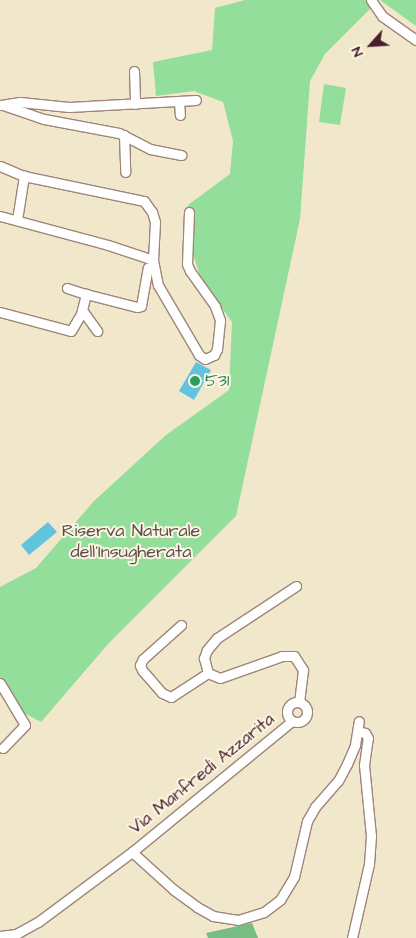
<!DOCTYPE html>
<style>
body{margin:0}
#map{position:relative;width:416px;height:938px;overflow:hidden;background:#f1e8cb;font-family:"Architects Daughter",sans-serif}
div>[style]{position:absolute}
[style*='--x']{left:calc(var(--x)*1px);top:calc(var(--y)*1px);width:calc(var(--w)*1px);rotate:calc(var(--a)*1deg)}
.green>*{inset:0;background:#92de9a}
.forest>*{inset:0;background:#75bd82}
.water>*{inset:0;background:#61c4df}
.roads{filter:drop-shadow(1px 0 #9e847b) drop-shadow(-1px 0 #9e847b) drop-shadow(0 1px #9e847b) drop-shadow(0 -1px #9e847b)}
.minor>*{height:9px;margin:-4.5px;padding:0 4.5px;transform-origin:4.5px;border-radius:4.5px;background:#fff}
.minor>.ring{margin:-4.5px;padding:0;box-sizing:content-box;background:none;border:9px solid #fff;border-radius:50%}
.dots>*{width:14px;height:14px;translate:-50% -50%;box-sizing:border-box;border:2px solid #fcf5e5;border-radius:50%}
span{translate:-50% -50%;white-space:nowrap;text-align:center;line-height:1.15;-webkit-text-stroke:4px #fcf5e5;paint-order:stroke}
.leisure-label{font-size:18px;color:#27864d}
.left{translate:0 -50%;text-align:left}
.park-label{font-size:18px;color:#5c4f47}
.street-label{font-size:18px;color:#4a1f2b}
.north{position:absolute;left:346px;top:20px;width:50px;height:50px;-webkit-text-stroke:4px #fcf5e5;paint-order:stroke;rotate:244deg;font-size:14px;font-weight:700;line-height:20px;text-align:center;color:#4a1f2b}
.north::after{content:'';display:block;margin:auto;width:18px;height:22px;background:#4a1f2b;clip-path:polygon(50% 0,100% 100%,50% 72%,0 100%)}
</style>
<div id="map">
<div class="green">
<i style="clip-path:polygon(245px 0,379px 0,325px 54px,310px 81px,300px 219px,236px 516px,108px 644px,41px 722px,20px 711px,0 677px,0 587px,36px 568px,94px 501px,166px 435px,229px 390px,232px 322px,201px 279px,184px 226px,188px 205px,230px 174px,233px 141px,223px 102px,194px 91px,156px 96px,153px 62px,212px 50px,215px 8px)"></i>
<i style="clip-path:polygon(380px 0,416px 0,416px 26px)"></i>
<i style="clip-path:polygon(324px 84px,346px 88px,340px 125px,319px 122px)"></i>
</div>
<div class="forest">
<i style="clip-path:polygon(252px 923px,258px 938px,208px 938px,206px 933px)"></i>
</div>
<div class="water">
<i style="clip-path:polygon(196px 362px,211px 370px,194px 400px,179px 391px)"></i>
<i style="clip-path:polygon(48px 522px,57px 532px,29px 555px,21px 545px)"></i>
</div>
<div class="roads">
<div class="minor">
<i style="--x:371;--y:0;--w:19;--a:55"></i>
<i style="--x:382;--y:16;--w:42;--a:35.2"></i>
<i style="--x:134;--y:71;--w:33;--a:88"></i>
<i style="--x:179;--y:102;--w:13;--a:86"></i>
<i style="--x:1;--y:105;--w:19;--a:-9"></i>
<i style="--x:20;--y:102;--w:49;--a:5.8"></i>
<i style="--x:69;--y:107;--w:127;--a:-3.2"></i>
<i style="--x:3;--y:105;--w:43;--a:18.9"></i>
<i style="--x:44;--y:119;--w:76;--a:10.6"></i>
<i style="--x:119;--y:133;--w:35;--a:27"></i>
<i style="--x:150;--y:149;--w:32;--a:11"></i>
<i style="--x:124;--y:135;--w:37;--a:88"></i>
<i style="--x:0;--y:166;--w:26;--a:23"></i>
<i style="--x:24;--y:176;--w:123;--a:11.8"></i>
<i style="--x:144;--y:201;--w:14;--a:54"></i>
<i style="--x:152;--y:212;--w:10;--a:73"></i>
<i style="--x:155;--y:222;--w:38;--a:93"></i>
<i style="--x:153;--y:260;--w:25;--a:79"></i>
<i style="--x:158;--y:285;--w:81;--a:59.6"></i>
<i style="--x:199;--y:355;--w:7;--a:34"></i>
<i style="--x:205;--y:359;--w:10;--a:-24"></i>
<i style="--x:214;--y:355;--w:7;--a:-63"></i>
<i style="--x:217;--y:349;--w:29;--a:-84"></i>
<i style="--x:220;--y:320;--w:15;--a:-110"></i>
<i style="--x:215;--y:306;--w:43;--a:-125.5"></i>
<i style="--x:190;--y:271;--w:8;--a:-113"></i>
<i style="--x:187;--y:264;--w:52;--a:-87.8"></i>
<i style="--x:0;--y:216;--w:112;--a:15"></i>
<i style="--x:108;--y:245;--w:47;--a:18.4"></i>
<i style="--x:17;--y:220;--w:45;--a:-81"></i>
<i style="--x:67;--y:288;--w:20;--a:18"></i>
<i style="--x:82;--y:310;--w:26;--a:54"></i>
<i style="--x:0;--y:312;--w:73;--a:15"></i>
<i style="--x:71;--y:331;--w:20;--a:-60"></i>
<i style="--x:81;--y:314;--w:21;--a:-76"></i>
<i style="--x:86;--y:294;--w:53;--a:14.3"></i>
<i style="--x:137;--y:307;--w:4;--a:-14"></i>
<i style="--x:141;--y:306;--w:39;--a:-80"></i>
<i style="--x:148;--y:268;--w:6;--a:-9"></i>
<i style="--x:296;--y:586;--w:95;--a:146.6"></i>
<i style="--x:217;--y:638;--w:16;--a:130"></i>
<i style="--x:207;--y:650;--w:9;--a:111"></i>
<i style="--x:204;--y:658;--w:16;--a:75"></i>
<i style="--x:208;--y:673;--w:13;--a:23"></i>
<i style="--x:220;--y:678;--w:66;--a:-19.5"></i>
<i style="--x:282;--y:656;--w:12;--a:0"></i>
<i style="--x:294;--y:656;--w:17;--a:57"></i>
<i style="--x:303;--y:670;--w:32;--a:97"></i>
<i style="--x:181;--y:625;--w:51;--a:138.2"></i>
<i style="--x:143;--y:659;--w:7;--a:117"></i>
<i style="--x:140;--y:665;--w:5;--a:68"></i>
<i style="--x:142;--y:670;--w:30;--a:49"></i>
<i style="--x:162;--y:693;--w:10;--a:24"></i>
<i style="--x:171;--y:697;--w:44;--a:-33"></i>
<i style="--x:0;--y:683;--w:49;--a:59.2"></i>
<i style="--x:25;--y:725;--w:32;--a:134"></i>
<i class="ring" style="left:287px;top:702px;width:11px;height:11px"></i>
<i style="--x:132;--y:852;--w:57;--a:42.1"></i>
<i style="--x:174;--y:890;--w:29;--a:36"></i>
<i style="--x:197;--y:907;--w:18;--a:29"></i>
<i style="--x:213;--y:916;--w:25;--a:9"></i>
<i style="--x:238;--y:920;--w:27;--a:-17"></i>
<i style="--x:264;--y:912;--w:20;--a:-37"></i>
<i style="--x:280;--y:900;--w:27;--a:-59"></i>
<i style="--x:294;--y:877;--w:57;--a:-76.9"></i>
<i style="--x:307;--y:821;--w:16;--a:-60"></i>
<i style="--x:315;--y:807;--w:35;--a:-49"></i>
<i style="--x:338;--y:781;--w:19;--a:-62"></i>
<i style="--x:347;--y:764;--w:21;--a:-67"></i>
<i style="--x:355;--y:745;--w:24;--a:-81"></i>
<i style="--x:0;--y:936;--w:16;--a:-7"></i>
<i style="--x:16;--y:934;--w:25;--a:-29"></i>
<i style="--x:38;--y:922;--w:117;--a:-36.7"></i>
<i style="--x:132;--y:852;--w:207;--a:-39.3"></i>
<i style="--x:352;--y:938;--w:76;--a:-77.1"></i>
<i style="--x:369;--y:864;--w:28;--a:-86"></i>
<i style="--x:371;--y:836;--w:71;--a:-95.6"></i>
<i style="--x:364;--y:765;--w:27;--a:-82"></i>
<i style="--x:368;--y:738;--w:6;--a:-121"></i>
<i style="--x:365;--y:733;--w:7;--a:-164"></i>
</div>
</div>
<div class="dots">
<i style="left:195px;top:381px;background:#2e9e5b"></i>
</div>
<div class="leisure-label">
<span class="left" style="left:205px;top:381px">531</span>
</div>
<div class="park-label">
<span style="left:131px;top:542px">Riserva Naturale<br>dell'Insugherata</span>
</div>
<div class="street-label">
<span style="left:202px;top:774px;rotate:-39deg">Via Manfredi Azzarita</span>
</div>
<div class="north">N</div>
</div>
